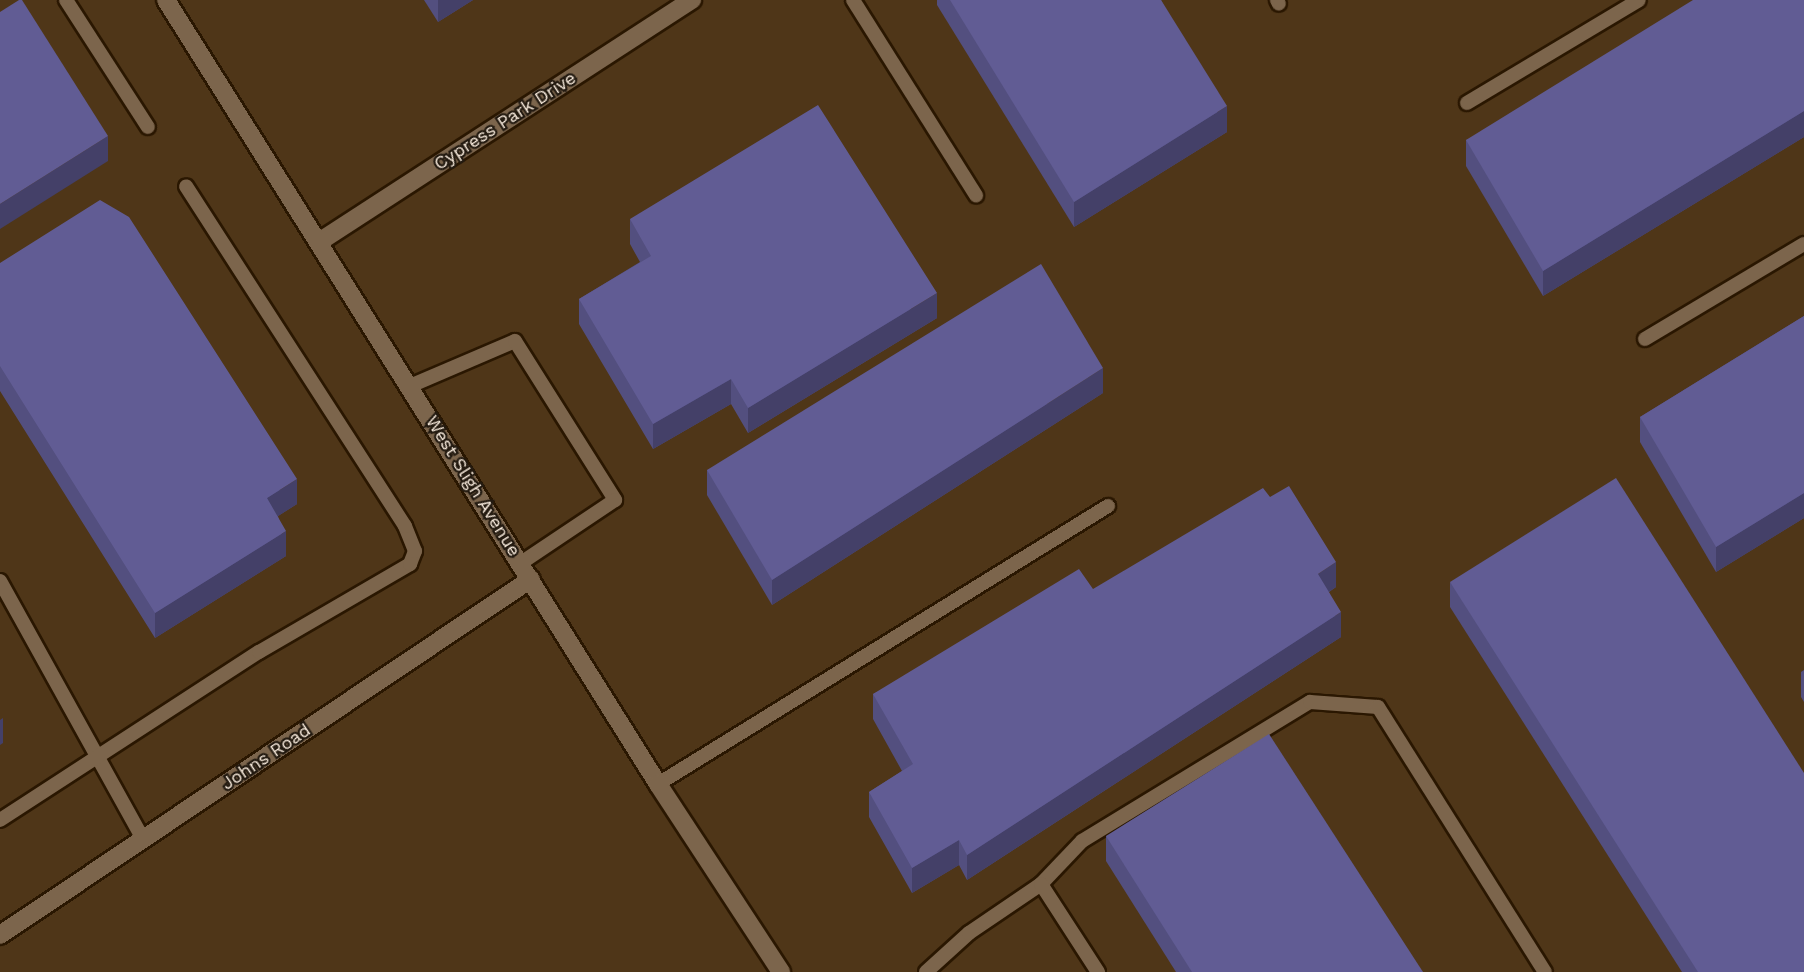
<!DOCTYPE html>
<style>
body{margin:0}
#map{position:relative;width:1804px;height:972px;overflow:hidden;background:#442f18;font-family:"Work Sans",sans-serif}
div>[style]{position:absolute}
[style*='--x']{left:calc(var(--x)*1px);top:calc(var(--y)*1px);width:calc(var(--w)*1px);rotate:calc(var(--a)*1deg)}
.built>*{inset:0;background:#4f3618}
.roads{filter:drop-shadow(2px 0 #2a1701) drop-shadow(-2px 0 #2a1701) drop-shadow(0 2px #2a1701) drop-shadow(0 -2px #2a1701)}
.lane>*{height:14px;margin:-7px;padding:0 7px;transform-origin:7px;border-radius:7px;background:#7c654c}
.street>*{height:18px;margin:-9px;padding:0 9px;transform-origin:9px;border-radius:9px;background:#7c654c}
.secondary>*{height:18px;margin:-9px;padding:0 9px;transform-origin:9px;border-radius:9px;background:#7c654c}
.wall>*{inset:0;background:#534f7f}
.shaded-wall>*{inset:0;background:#444068}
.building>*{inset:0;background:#615c94}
span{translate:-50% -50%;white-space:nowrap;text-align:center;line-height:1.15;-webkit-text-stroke:4.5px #231a10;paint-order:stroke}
.street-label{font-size:18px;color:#f9ecde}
</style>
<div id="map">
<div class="built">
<i style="clip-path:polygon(0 0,1804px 0,1804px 972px,0 972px)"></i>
</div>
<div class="roads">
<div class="lane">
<i style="--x:66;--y:0;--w:151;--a:57.2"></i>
<i style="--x:853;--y:0;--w:231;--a:57.8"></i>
<i style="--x:1277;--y:0;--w:4;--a:63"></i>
<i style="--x:1467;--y:103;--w:200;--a:-30.9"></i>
<i style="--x:1645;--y:339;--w:185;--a:-30.9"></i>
<i style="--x:410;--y:386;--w:114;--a:-23.2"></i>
<i style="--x:515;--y:341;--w:188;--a:57.8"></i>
<i style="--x:615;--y:500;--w:113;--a:146.2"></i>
<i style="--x:0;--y:581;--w:295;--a:61"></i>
<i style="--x:658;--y:784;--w:529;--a:-31.71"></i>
<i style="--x:0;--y:820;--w:309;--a:-33"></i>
<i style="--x:259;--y:652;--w:175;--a:-30.2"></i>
<i style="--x:410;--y:564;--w:14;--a:-69"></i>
<i style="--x:415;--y:551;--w:27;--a:-112"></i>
<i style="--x:405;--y:526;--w:404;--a:-122.8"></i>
<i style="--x:1041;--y:884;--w:59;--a:-46.4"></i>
<i style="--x:1082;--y:841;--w:267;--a:-31.4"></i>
<i style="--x:1310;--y:702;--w:68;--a:4.2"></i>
<i style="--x:1378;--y:707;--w:313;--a:57.8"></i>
<i style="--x:926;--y:972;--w:58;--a:-42.2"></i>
<i style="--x:969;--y:933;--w:87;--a:-34.2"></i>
<i style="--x:1041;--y:884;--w:105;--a:57.1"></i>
</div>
<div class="street">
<i style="--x:319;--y:242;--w:445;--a:-33"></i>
<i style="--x:0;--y:935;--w:639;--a:-33.84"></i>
</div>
<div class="secondary">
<i style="--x:166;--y:0;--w:926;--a:57.89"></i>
<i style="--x:658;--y:784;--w:225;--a:56.8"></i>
</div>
</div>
<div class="wall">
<i style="clip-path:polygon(424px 0,473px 0,438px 22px)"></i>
<i style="clip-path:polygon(937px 0,1161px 0,1227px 132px,1074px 227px,937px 5px)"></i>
<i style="clip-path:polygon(1804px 0,1804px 137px,1543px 296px,1466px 166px,1466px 140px)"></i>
<i style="clip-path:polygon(630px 219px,937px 318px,748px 433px,731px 404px,653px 449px,579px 324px,579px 299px,640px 262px,630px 244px)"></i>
<i style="clip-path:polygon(0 263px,297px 504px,278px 516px,286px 556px,155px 638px,0 391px)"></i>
<i style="clip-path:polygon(1804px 316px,1804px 518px,1716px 572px,1640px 442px,1640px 417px)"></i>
<i style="clip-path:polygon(1103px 393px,772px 605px,707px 495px,707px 470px)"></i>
<i style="clip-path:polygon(1450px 582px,1804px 972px,1682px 972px,1450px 607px)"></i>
<i style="clip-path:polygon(1336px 587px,1329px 592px,1341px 637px,967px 880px,959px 865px,912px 893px,869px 817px,869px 792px,902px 771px,873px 719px,873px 694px,1093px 589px)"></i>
<i style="clip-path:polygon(1804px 670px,1804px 702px,1801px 697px,1801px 672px)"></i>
<i style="clip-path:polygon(1106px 836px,1423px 972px,1176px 972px,1106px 861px)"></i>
</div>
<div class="shaded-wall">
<i style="clip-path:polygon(438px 0,473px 0,438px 22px)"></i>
<i style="clip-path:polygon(1227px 106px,1227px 132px,1074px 227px,1074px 202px)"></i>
<i style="clip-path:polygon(1804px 111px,1804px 137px,1543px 296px,1543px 271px)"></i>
<i style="clip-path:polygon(108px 136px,108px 161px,0 229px,0 204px)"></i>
<i style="clip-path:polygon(937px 293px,937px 318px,748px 433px,748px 408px)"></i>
<i style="clip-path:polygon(1103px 368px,1103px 393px,772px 605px,772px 580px)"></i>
<i style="clip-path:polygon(731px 379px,731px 404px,653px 449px,653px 424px)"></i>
<i style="clip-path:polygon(297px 479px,297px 504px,267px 523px,267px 498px)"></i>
<i style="clip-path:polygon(1804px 493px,1804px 518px,1716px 572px,1716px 547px)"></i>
<i style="clip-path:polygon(286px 531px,286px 556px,155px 638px,155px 613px)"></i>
<i style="clip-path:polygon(1336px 562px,1336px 587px,1318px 599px,1318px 574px)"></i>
<i style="clip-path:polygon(1341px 612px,1341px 637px,967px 880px,967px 855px)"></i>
<i style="clip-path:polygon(3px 718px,3px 743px,0 745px,0 720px)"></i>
<i style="clip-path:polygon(959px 840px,959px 865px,912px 893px,912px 868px)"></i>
</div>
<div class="building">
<i style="clip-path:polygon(19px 0,22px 0,108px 136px,0 204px,0 12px)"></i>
<i style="clip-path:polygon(950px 0,1161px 0,1227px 106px,1074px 202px)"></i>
<i style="clip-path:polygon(1693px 0,1804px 0,1804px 111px,1543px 271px,1466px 140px)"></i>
<i style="clip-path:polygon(818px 105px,937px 293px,748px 408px,731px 379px,653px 424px,579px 299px,651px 256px,630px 219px)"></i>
<i style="clip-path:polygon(100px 200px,129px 217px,297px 479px,267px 498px,286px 531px,155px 613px,0 366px,0 263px)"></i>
<i style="clip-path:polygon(1041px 264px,1103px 368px,772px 580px,707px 470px)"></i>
<i style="clip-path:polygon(1804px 316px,1804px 493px,1716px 547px,1640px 417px)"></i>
<i style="clip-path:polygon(1616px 478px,1804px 773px,1804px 972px,1698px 972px,1450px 582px)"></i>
<i style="clip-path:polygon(1289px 486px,1336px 562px,1318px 574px,1341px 612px,967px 855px,959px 840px,912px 868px,869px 792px,913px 764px,873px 694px,1079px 569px,1093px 589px,1263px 488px,1270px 497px)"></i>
<i style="clip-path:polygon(1269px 734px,1423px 972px,1192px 972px,1106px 836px)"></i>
</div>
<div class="street-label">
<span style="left:505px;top:121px;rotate:-33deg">Cypress Park Drive</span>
<span style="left:473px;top:486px;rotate:58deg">West Sligh Avenue</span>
<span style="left:266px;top:757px;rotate:-34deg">Johns Road</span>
</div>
</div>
